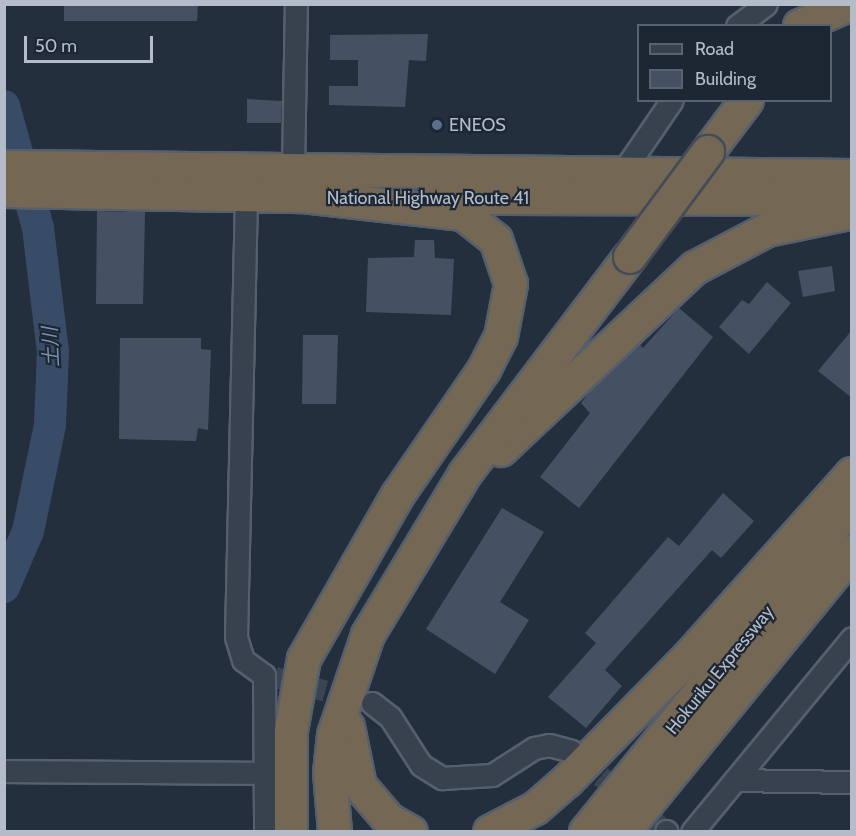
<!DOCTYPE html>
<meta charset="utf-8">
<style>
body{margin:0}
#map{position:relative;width:856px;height:836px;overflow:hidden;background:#242f3e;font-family:Cabin,"Noto Sans JP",sans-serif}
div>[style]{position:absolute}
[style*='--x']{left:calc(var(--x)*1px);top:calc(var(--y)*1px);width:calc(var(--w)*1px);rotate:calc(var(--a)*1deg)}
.river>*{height:32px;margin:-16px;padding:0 16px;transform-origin:16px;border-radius:16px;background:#394c67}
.building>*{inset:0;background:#455162}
.minor-tunnel>*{height:21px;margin-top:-10.5px;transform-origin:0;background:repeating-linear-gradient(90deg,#3a4453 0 21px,transparent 0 31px)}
.roads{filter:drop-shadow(2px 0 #565f6c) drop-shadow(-2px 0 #565f6c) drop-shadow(0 2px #565f6c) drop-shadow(0 -2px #565f6c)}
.minor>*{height:21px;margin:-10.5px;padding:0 10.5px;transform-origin:10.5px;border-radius:10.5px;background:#38414e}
.highway>*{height:32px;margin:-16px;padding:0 16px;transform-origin:16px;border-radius:16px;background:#746855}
.bridges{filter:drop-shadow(2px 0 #434c59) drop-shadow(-2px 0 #434c59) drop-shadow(0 2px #434c59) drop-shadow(0 -2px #434c59)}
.highway-bridge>*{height:32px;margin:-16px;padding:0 16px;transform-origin:16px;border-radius:16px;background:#746855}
.dots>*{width:16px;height:16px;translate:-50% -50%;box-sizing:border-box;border:3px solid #1d2633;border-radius:50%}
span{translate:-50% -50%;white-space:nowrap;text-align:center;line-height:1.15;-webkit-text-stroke:4.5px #1d2633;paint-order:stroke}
.poi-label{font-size:18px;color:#b4bcc9}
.left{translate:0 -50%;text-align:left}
.street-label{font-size:18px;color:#b4bcc9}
.water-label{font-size:20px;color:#7c92b1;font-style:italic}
.frame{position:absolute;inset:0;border:6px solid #b4bcc9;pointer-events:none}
.legend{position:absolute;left:637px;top:24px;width:195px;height:78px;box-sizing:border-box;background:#1d2633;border:2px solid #59626f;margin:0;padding:8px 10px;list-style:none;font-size:18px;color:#b4bcc9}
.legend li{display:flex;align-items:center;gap:12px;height:30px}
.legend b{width:30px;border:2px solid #59626f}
.scale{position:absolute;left:24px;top:36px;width:129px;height:27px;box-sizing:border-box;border:3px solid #b4bcc9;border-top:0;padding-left:8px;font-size:18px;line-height:21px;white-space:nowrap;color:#b4bcc9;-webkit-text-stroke:4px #1d2633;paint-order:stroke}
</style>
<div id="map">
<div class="river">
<i style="--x:4;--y:106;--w:127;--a:74.4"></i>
<i style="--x:38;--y:228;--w:125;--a:83.1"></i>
<i style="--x:53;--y:352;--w:73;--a:92.4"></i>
<i style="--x:50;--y:425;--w:108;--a:101.7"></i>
<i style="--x:28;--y:531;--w:61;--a:113.2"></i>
</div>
<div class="building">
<i style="clip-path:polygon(64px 4px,198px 4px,197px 21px,64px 21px)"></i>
<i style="clip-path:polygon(428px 34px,426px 61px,409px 60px,405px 107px,329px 105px,329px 86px,358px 86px,358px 60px,330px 60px,330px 35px)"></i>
<i style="clip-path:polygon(247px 99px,282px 101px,281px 123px,247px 123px)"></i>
<i style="clip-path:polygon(97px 211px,145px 212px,143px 304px,96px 304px)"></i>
<i style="clip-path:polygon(415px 240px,434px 240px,435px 258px,454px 259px,451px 315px,366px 312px,368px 258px,414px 257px)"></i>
<i style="clip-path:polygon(832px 266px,835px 291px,803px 297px,798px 271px)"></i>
<i style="clip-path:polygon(767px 282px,791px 303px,749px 354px,719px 327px,742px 300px,749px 304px)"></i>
<i style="clip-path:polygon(679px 308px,713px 337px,579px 508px,540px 477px,590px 413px,581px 403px,590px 391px,640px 344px,643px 348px)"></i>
<i style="clip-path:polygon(852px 330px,852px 398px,818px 371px)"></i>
<i style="clip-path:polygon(303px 335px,338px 335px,336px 404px,302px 404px)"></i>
<i style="clip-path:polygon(120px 338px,201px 338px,201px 349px,211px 350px,208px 430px,198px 428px,196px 441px,119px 439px)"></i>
<i style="clip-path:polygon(723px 493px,754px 521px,721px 558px,712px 550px,605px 670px,622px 686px,586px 728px,548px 697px,596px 643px,585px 633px,668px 537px,679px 546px)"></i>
<i style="clip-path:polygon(502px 508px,544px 532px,500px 602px,529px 620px,495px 674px,426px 629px)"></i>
</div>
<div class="minor-tunnel">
<i style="--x:275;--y:677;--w:88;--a:15.1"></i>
<i style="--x:577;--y:756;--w:116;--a:40.1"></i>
</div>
<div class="roads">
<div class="minor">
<i style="--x:737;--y:26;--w:36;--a:-37"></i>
<i style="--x:293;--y:170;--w:166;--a:-89"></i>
<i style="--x:622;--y:173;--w:88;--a:-55.6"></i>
<i style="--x:246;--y:196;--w:441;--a:91.3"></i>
<i style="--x:236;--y:637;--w:24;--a:73"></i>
<i style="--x:243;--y:660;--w:26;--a:36"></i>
<i style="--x:264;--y:675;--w:157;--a:89.6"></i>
<i style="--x:372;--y:703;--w:23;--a:38"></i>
<i style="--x:390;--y:717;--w:57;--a:57.1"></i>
<i style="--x:421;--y:765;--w:25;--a:32"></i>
<i style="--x:442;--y:778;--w:50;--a:-3.4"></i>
<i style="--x:492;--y:775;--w:50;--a:-32.7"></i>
<i style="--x:534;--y:748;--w:15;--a:-11"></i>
<i style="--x:549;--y:745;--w:23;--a:15"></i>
<i style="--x:4;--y:771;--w:260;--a:0.4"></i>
<i style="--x:735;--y:780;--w:117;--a:1"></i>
<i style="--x:666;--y:831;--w:1;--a:45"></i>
<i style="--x:692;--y:832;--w:251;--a:-50.5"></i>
</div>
<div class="highway">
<i style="--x:800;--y:26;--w:56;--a:-23.3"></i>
<i style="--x:708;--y:152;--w:65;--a:-53.1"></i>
<i style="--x:4;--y:167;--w:848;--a:0.61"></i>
<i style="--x:4;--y:191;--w:330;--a:1"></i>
<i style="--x:437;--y:198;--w:415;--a:0.1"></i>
<i style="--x:501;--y:450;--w:266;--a:-43.2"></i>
<i style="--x:695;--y:268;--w:81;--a:-27.8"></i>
<i style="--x:767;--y:230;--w:80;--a:-11.6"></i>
<i style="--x:348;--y:727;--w:60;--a:78.5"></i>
<i style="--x:360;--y:786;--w:45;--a:49.5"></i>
<i style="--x:389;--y:820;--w:25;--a:29"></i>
<i style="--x:291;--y:832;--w:101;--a:-90"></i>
<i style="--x:291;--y:731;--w:73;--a:-79.8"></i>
<i style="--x:304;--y:659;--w:189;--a:-60.2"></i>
<i style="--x:398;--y:495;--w:152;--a:-55.5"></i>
<i style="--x:484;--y:370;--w:37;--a:-63"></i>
<i style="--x:501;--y:337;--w:54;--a:-79.3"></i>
<i style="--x:511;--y:284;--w:46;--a:-108.8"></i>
<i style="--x:496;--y:240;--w:42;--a:-141.8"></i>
<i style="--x:463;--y:214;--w:152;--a:-173.6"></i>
<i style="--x:335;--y:832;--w:59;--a:-94.8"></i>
<i style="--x:330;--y:773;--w:38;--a:-84"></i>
<i style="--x:334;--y:735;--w:106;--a:-71.2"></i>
<i style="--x:368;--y:635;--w:188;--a:-58.9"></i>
<i style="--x:465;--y:474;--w:273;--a:-52.8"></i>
<i style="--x:490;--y:832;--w:52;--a:-27.6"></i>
<i style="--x:536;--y:808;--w:41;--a:-41.1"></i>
<i style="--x:567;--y:781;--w:174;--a:-45.5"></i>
<i style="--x:689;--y:657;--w:245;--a:-48.3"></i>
<i style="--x:586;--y:832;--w:422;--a:-50.9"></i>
<i style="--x:624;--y:832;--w:361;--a:-50.8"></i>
</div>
</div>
<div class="bridges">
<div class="highway-bridge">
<i style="--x:630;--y:257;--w:131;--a:-53.4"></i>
</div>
</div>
<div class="dots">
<i style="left:437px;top:125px;background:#5c6f8a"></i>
</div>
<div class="poi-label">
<span class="left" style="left:449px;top:125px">ENEOS</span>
</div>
<div class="street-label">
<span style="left:428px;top:198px">National Highway Route 41</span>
<span style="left:720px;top:670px;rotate:-51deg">Hokuriku Expressway</span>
</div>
<div class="water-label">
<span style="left:51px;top:347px;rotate:-93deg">土川</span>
</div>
<div class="frame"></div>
<ul class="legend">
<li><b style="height:8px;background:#38414e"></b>Road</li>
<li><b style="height:16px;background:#455162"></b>Building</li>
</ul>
<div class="scale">50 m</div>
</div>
